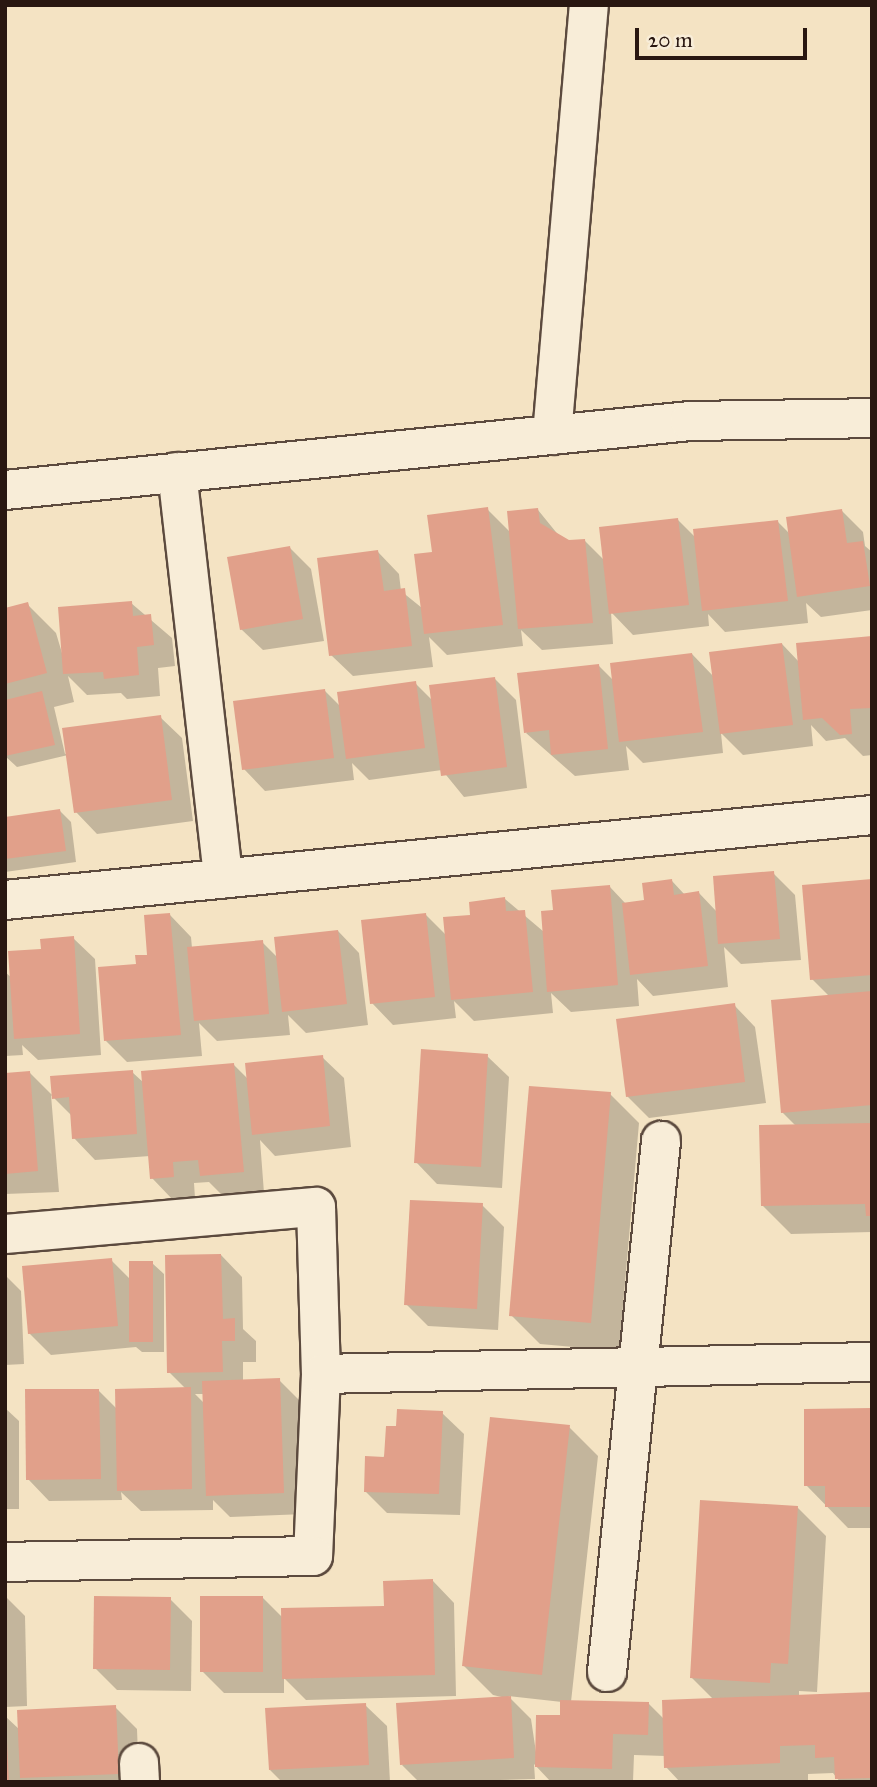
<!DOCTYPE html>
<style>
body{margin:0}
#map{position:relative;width:877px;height:1787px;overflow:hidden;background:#f4e3c3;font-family:"IM FELL Great Primer",serif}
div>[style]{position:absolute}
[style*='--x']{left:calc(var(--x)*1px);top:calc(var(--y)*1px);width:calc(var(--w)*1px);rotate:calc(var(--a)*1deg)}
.shadow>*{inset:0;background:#0003}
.building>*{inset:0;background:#e1a08a}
.roads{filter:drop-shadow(2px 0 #5c4a3e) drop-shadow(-2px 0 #5c4a3e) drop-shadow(0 2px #5c4a3e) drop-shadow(0 -2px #5c4a3e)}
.minor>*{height:38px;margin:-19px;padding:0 19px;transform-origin:19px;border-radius:19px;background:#f8edd8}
span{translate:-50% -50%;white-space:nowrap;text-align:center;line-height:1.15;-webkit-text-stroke:5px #f8edd8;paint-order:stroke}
.frame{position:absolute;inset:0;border:7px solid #291711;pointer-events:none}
.scale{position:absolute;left:635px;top:28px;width:172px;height:32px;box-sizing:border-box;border:4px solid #291711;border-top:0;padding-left:9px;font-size:21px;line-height:24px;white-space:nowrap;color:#291711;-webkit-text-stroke:5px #f8edd8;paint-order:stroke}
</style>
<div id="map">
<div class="shadow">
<i style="clip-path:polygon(487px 509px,511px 533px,538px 510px,560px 537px,569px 542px,584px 540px,605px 561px,678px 520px,695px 537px,778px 522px,790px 534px,841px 510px,863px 532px,865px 546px,872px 552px,872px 610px,821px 617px,806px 603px,808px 623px,725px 632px,708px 614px,709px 626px,633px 635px,611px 612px,613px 644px,542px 650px,521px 630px,523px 646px,447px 655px,429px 637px,433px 667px,353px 676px,331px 655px,378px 552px,399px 574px,401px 591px,422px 608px,434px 553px)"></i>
<i style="clip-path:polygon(290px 548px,311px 569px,324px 641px,263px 650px,241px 629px)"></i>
<i style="clip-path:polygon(131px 603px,172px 638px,175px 666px,158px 668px,160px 696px,127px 699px,121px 693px,87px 695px,68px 676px,74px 702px,54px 707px,65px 754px,160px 717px,182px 738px,193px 821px,97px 834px,76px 812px,68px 755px,17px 767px,5px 756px,5px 610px,27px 604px,56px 633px,62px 653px)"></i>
<i style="clip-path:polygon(872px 637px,872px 755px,863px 756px,845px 738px,826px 741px,811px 725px,813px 746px,743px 755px,721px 733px,723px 753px,643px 763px,626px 746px,629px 770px,575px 776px,526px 733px,598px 665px,614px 681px,692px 654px,714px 677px,782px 644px,800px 663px)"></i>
<i style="clip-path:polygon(494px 678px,516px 700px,527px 788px,464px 797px,442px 770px,369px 780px,352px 763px,354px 780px,265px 791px,244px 769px,324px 690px,341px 707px,415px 683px,433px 701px)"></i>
<i style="clip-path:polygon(60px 811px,71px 822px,76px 862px,5px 872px,5px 818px)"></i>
<i style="clip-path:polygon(773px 873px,795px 895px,801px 960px,741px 964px,724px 947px,728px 987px,653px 996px,637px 979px,639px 1006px,571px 1012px,551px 993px,553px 1013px,474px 1021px,454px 1001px,456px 1018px,393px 1025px,372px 1003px,426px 915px,447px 936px,505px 899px,544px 932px,555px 911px,610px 887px,626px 904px,646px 902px,672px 881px,685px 895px,699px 893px,717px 912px)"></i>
<i style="clip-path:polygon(872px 880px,872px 1232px,791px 1234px,762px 1205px,796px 1126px,782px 1112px,829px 996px,812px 979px)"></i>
<i style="clip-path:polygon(170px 915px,191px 937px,192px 948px,262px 942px,278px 958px,338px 931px,359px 953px,368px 1025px,306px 1033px,288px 1015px,290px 1035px,217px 1041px,199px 1023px,202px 1056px,127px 1062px,106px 1041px,138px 965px,149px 956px)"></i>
<i style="clip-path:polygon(73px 938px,95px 959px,101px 1055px,38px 1060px,22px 1045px,23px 1055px,5px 1056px,5px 972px,12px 978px,43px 951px)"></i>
<i style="clip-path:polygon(734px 1005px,755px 1027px,766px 1103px,649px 1118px,627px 1096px)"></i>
<i style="clip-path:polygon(487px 1056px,509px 1077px,502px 1188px,437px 1184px,416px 1162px)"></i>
<i style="clip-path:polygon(322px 1057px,344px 1078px,351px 1147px,275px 1156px,260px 1140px,264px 1193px,223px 1196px,209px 1182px,194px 1183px,195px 1198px,173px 1200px,152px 1178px,150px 1156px,95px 1160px,74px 1138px,72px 1116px,51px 1095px,59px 1192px,5px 1194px,5px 1075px,30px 1073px,54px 1097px,132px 1072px,144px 1083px,233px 1064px,248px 1079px)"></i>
<i style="clip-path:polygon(610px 1094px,639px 1123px,619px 1351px,540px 1344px,511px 1315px)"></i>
<i style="clip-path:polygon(482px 1205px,504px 1227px,498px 1330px,428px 1326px,406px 1304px)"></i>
<i style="clip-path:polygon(evenodd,221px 1255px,242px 1277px,243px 1329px,256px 1341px,256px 1362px,243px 1362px,243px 1381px,279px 1380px,301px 1402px,305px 1514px,230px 1517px,213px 1500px,213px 1510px,141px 1511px,121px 1492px,122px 1500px,49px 1501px,28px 1479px,98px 1390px,118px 1410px,186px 1389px,169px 1372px,221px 1255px,195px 1394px,204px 1394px,205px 1404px,195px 1394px)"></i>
<i style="clip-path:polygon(111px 1260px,130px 1279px,152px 1263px,164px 1274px,164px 1352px,142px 1352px,136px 1347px,51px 1355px,29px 1333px)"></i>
<i style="clip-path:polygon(5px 1275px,21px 1291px,24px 1364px,5px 1365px)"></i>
<i style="clip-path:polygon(5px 1408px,19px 1421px,19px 1509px,5px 1509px)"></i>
<i style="clip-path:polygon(872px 1410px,872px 1528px,848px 1528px,806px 1485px)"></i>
<i style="clip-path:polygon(442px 1413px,464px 1434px,460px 1515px,387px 1513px,366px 1492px,398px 1428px)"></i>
<i style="clip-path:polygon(evenodd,569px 1427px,598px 1456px,571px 1702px,649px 1704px,664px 1719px,714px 1700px,692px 1678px,797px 1507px,826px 1536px,817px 1692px,799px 1691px,799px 1697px,872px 1694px,872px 1782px,840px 1782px,833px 1773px,808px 1774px,808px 1782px,680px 1782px,666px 1767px,665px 1756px,634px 1755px,633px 1782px,551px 1782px,534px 1764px,535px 1779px,419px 1782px,402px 1765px,506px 1698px,493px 1695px,464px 1666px,569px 1427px,508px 1696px,562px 1702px,561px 1716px,537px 1759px,531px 1719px,508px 1696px)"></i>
<i style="clip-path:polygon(433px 1581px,454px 1603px,456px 1696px,306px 1700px,284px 1678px,284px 1693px,224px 1693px,202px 1671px,262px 1597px,283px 1618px,386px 1607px)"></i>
<i style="clip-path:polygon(5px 1596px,25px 1616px,27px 1706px,5px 1707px)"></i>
<i style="clip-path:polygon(170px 1599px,192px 1621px,191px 1691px,117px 1690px,95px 1668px)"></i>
<i style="clip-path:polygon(365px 1705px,387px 1726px,390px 1782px,282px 1782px,270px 1770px)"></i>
<i style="clip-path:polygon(115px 1707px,137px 1729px,139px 1782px,5px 1782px,5px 1716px,20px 1730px)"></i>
</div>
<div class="building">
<i style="clip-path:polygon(488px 507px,503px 625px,424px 634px,414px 554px,432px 552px,427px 515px)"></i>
<i style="clip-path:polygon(538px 508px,540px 523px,569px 540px,585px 539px,593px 623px,518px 629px,507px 511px)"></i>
<i style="clip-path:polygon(842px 509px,847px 543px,863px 541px,870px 586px,797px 597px,786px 517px)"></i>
<i style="clip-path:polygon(678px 518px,689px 605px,609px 614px,599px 527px)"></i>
<i style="clip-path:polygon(778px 520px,788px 601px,702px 611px,693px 529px)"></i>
<i style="clip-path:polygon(290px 546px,303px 619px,240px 630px,227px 557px)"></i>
<i style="clip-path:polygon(378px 550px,384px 591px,405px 588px,412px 646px,329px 656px,317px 558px)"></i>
<i style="clip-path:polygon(132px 601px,133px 616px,151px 614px,154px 645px,137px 647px,139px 675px,104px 679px,103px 672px,63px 674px,58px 607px)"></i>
<i style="clip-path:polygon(28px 602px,47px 673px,5px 684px,5px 608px)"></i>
<i style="clip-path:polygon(872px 636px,872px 708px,850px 709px,852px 734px,840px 735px,822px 718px,803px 720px,796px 643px)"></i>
<i style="clip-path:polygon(782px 643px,793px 725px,720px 734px,709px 652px)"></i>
<i style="clip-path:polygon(692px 653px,703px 732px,619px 742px,610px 663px)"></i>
<i style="clip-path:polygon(599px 664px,608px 749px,551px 755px,549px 730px,524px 733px,517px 673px)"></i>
<i style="clip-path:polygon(495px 677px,507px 767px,441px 776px,429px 685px)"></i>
<i style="clip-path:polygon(416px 681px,425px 748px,346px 759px,337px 692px)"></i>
<i style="clip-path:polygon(325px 689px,334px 758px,242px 770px,233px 701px)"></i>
<i style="clip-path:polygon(42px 691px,55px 745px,5px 756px,5px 700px)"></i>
<i style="clip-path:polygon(161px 715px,172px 800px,74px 813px,62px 728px)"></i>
<i style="clip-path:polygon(60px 809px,66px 851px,5px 859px,5px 817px)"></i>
<i style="clip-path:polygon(774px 871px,780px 939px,718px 944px,713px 876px)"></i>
<i style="clip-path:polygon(672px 879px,674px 895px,699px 891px,708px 966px,630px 975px,622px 903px,644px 900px,642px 883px)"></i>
<i style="clip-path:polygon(872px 879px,872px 975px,810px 980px,802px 885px)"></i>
<i style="clip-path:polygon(610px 885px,618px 985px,547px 992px,541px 911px,553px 910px,551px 890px)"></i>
<i style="clip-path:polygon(505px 897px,506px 911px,525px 910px,533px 992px,451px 1000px,443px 917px,470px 915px,469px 902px)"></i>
<i style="clip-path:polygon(170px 913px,181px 1035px,104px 1041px,98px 967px,136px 964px,135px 955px,147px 955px,144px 915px)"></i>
<i style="clip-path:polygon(426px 913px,435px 997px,370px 1004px,361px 920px)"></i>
<i style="clip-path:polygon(338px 930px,347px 1004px,282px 1012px,274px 937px)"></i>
<i style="clip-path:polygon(74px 936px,80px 1034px,14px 1039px,8px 951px,41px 949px,40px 939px)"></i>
<i style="clip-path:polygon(263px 940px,269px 1014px,194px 1021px,187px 947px)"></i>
<i style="clip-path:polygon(872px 991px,872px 1105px,781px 1113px,771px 1000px)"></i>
<i style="clip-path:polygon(735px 1003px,745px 1082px,626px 1097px,616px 1019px)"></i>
<i style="clip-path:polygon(421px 1049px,488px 1054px,481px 1167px,414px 1163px)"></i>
<i style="clip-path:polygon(323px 1055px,330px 1126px,252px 1135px,245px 1063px)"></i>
<i style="clip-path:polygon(234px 1063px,244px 1172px,200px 1176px,198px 1160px,173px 1162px,174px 1177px,150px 1179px,141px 1071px)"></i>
<i style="clip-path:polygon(133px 1070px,137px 1134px,72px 1139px,69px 1097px,52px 1099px,50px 1076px)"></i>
<i style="clip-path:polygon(30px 1071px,38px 1171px,5px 1174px,5px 1073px)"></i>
<i style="clip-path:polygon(529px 1086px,611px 1092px,591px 1323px,509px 1316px)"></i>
<i style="clip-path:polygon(872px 1123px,872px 1216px,866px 1216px,865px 1204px,761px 1206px,759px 1125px)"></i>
<i style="clip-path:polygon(410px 1200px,483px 1203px,477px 1309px,404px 1305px)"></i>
<i style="clip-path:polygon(221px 1254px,223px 1319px,235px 1318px,235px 1341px,222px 1341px,223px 1372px,167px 1373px,165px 1255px)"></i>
<i style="clip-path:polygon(112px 1258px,118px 1326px,28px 1334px,22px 1266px)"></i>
<i style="clip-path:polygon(129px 1261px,153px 1261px,153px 1342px,129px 1342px)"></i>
<i style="clip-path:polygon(280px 1378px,284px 1493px,206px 1496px,202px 1381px)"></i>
<i style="clip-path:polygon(191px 1387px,192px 1489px,117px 1491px,115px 1389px)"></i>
<i style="clip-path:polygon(25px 1389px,99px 1389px,101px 1479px,26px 1480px)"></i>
<i style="clip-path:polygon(872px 1408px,872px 1507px,825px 1507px,825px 1486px,804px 1486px,804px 1409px)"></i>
<i style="clip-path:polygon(397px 1409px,443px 1411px,439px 1494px,364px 1492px,365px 1456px,384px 1457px,386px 1426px,396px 1426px)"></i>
<i style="clip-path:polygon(490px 1417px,570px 1425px,542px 1675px,462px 1666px)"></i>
<i style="clip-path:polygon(700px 1500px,798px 1506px,788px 1664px,771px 1663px,770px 1683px,690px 1678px)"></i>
<i style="clip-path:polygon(433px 1579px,435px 1675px,282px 1679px,281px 1608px,384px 1606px,383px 1581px)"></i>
<i style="clip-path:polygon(94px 1596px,171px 1597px,170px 1670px,93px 1669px)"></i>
<i style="clip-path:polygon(200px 1596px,263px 1596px,263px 1672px,200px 1672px)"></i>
<i style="clip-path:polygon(872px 1692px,872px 1778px,835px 1779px,834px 1757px,815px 1758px,815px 1745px,780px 1746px,780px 1763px,664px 1768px,662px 1700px)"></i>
<i style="clip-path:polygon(511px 1696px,514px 1758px,400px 1765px,396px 1703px)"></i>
<i style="clip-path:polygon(560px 1700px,649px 1702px,648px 1735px,613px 1734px,612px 1769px,535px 1767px,536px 1715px,560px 1715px)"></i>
<i style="clip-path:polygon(366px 1703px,369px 1765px,269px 1770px,265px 1708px)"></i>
<i style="clip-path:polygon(116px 1705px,119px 1774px,20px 1778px,17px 1710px)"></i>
<i style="clip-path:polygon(5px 1742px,7px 1742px,9px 1782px,5px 1782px)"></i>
</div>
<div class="roads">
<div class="minor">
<i style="--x:552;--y:435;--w:432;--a:-85.1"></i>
<i style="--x:177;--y:472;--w:409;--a:83.5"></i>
<i style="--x:5;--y:490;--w:688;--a:-5.75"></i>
<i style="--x:690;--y:421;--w:182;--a:-0.9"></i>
<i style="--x:5;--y:900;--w:871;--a:-5.6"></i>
<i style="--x:5;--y:1234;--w:312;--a:-5"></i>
<i style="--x:316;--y:1207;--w:167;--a:88.3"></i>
<i style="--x:321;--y:1374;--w:182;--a:92.5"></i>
<i style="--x:313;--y:1556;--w:308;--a:178.9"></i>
<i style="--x:321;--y:1374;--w:551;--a:-1.25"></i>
<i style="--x:607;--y:1672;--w:534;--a:-84.19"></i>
<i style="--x:139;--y:1763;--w:19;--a:87"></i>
</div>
</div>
<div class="frame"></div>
<div class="scale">20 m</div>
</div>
